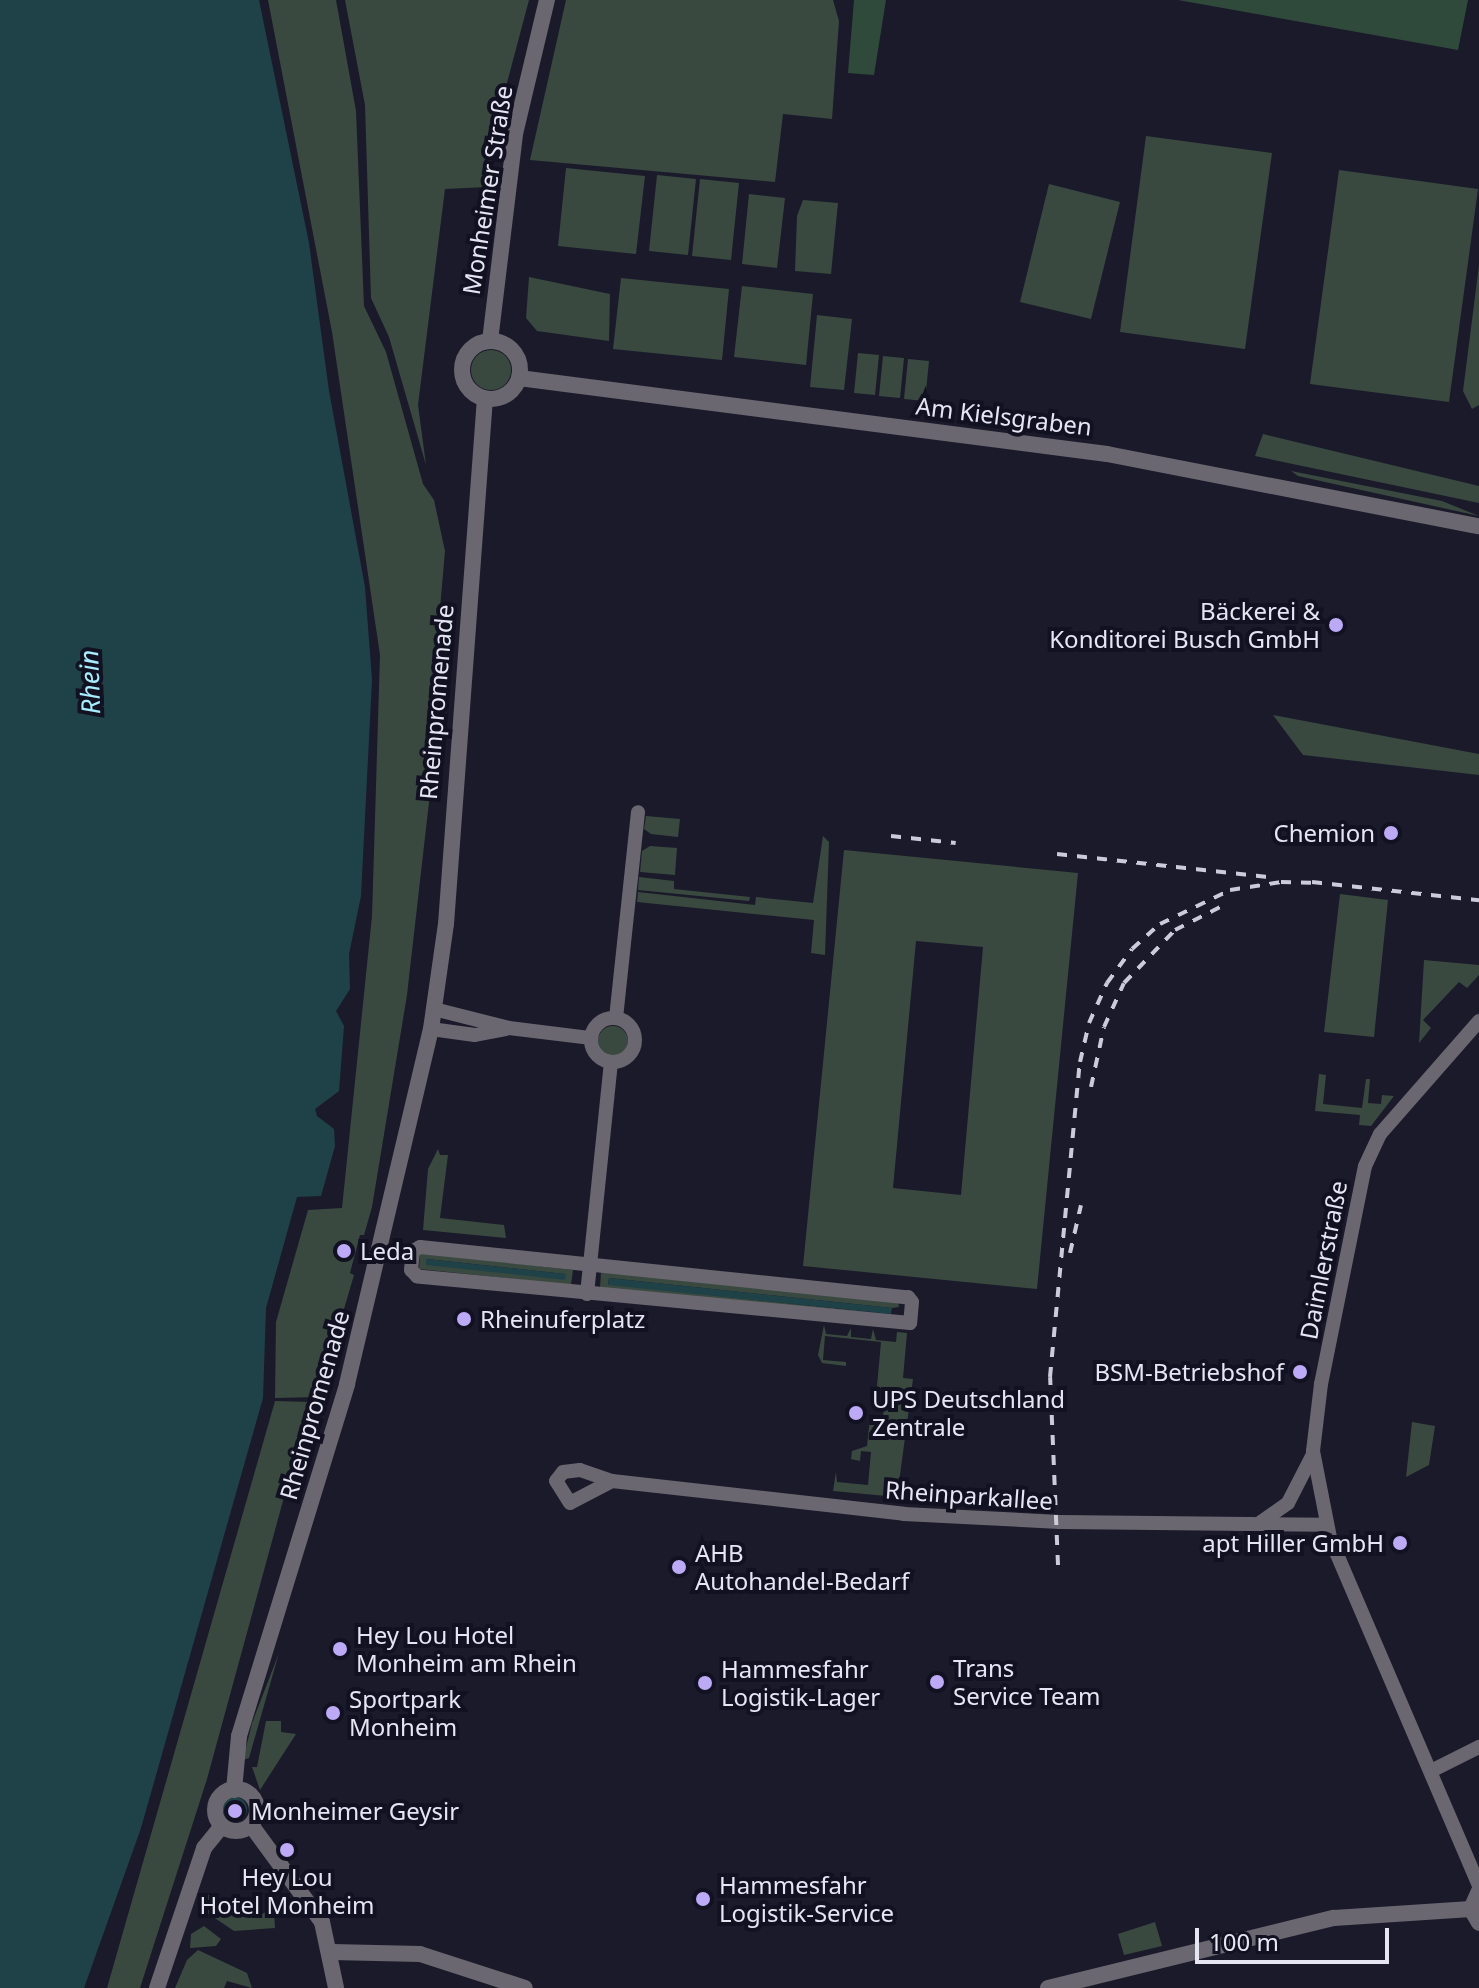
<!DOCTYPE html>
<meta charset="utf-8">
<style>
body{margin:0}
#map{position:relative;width:1479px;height:1988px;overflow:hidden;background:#1b1a2b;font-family:"Noto Sans",sans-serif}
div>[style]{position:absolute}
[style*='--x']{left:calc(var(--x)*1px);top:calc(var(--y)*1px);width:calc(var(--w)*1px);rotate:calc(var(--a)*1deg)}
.green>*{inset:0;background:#39493f}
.round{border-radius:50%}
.forest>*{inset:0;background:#2f4a3b}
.water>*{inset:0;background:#1f4249}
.minor>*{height:14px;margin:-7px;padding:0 7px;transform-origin:7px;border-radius:7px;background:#6b6770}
.minor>.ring{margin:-7px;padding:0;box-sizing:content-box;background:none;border:14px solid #6b6770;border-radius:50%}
.tertiary>*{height:16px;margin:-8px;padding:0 8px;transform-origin:8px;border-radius:8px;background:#6b6770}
.tertiary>.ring{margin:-8px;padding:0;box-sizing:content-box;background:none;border:16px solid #6b6770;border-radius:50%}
.rail>*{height:4px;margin-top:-2px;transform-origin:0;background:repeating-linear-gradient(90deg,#cbcbd9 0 10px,transparent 0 20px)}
.dots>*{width:22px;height:22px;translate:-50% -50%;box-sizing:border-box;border:4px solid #121122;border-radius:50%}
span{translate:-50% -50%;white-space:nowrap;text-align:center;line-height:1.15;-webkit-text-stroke:8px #121122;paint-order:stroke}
.street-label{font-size:24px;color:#e6e6f3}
.poi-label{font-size:24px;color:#e6e6f3}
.right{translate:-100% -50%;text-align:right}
.left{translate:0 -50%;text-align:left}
.water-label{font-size:26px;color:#a7edfd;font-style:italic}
.scale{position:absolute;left:1195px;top:1928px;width:194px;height:36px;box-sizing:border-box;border:4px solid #e6e6f3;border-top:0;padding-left:10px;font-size:24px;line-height:28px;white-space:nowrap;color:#e6e6f3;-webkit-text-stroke:6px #121122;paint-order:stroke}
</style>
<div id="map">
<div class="green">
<i style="clip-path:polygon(268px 0,336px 0,356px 111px,364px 306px,386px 352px,423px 484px,434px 500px,445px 551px,439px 620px,445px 662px,407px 995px,372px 1207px,364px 1235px,360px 1235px,350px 1273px,354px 1275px,318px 1397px,275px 1398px,276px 1322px,308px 1210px,342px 1208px,372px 916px,380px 655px,332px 332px)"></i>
<i style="clip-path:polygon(345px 0,529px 0,495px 128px,487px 187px,445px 189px,418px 405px,426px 465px,389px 337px,371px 298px,365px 105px)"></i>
<i style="clip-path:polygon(566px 0,833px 0,839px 21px,832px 119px,783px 114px,775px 182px,530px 160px)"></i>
<i style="clip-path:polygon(1146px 136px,1272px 153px,1245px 349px,1120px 332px)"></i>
<i style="clip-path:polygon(566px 168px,645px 176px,636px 254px,558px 246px)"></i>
<i style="clip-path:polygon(1339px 170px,1478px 189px,1449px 402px,1310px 384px)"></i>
<i style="clip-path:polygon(657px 175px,696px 179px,688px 255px,649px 251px)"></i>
<i style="clip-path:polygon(700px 179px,739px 183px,731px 260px,692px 256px)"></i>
<i style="clip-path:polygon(1049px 184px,1120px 202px,1091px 319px,1020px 302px)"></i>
<i style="clip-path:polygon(749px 194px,785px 198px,777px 268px,742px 264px)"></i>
<i style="clip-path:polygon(803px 200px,838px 203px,831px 274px,795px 271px,797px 216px)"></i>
<i style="clip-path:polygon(1479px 265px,1479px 405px,1472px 409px,1463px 391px)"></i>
<i style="clip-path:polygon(529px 277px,610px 294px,609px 341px,537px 331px,526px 318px)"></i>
<i style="clip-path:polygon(621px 278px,729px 289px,722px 360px,613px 349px)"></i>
<i style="clip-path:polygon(742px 286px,813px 294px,806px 365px,734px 357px)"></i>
<i style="clip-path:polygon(817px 315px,852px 319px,844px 390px,810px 387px)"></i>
<i class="round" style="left:471px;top:350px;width:40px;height:40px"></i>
<i style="clip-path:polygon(858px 353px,879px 355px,875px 395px,854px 393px)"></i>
<i style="clip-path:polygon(883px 356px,904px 358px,900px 398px,879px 396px)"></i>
<i style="clip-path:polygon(908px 359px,929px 361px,925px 401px,904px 399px)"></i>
<i style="clip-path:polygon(1263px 434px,1479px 486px,1479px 503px,1255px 456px)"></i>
<i style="clip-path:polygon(1291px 471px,1442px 501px,1479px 516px,1298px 476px)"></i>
<i style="clip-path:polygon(1273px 715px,1479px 754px,1479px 775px,1303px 755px)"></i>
<i style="clip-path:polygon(646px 816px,680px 819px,678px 837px,651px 834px,644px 829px)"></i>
<i style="clip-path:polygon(823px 836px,829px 842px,825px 955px,811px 953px,814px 920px,637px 902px,638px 892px,755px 905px,756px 897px,813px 903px)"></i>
<i style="clip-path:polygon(650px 846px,677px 848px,675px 875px,640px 872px,642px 851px)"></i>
<i style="clip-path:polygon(evenodd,844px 850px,1078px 873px,1037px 1289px,803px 1266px,844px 850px,916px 941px,983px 947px,961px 1195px,893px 1188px,916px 941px)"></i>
<i style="clip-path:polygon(639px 877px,674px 881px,674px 889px,750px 897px,749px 901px,638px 890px)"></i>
<i style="clip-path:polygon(1340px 894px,1388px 900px,1374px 1037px,1324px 1032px)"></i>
<i style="clip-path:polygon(1424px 960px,1479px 965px,1479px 975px,1467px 988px,1459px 982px,1423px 1020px,1431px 1028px,1419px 1043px)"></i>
<i class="round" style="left:598px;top:1026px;width:30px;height:30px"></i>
<i style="clip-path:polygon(1319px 1074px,1326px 1075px,1323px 1104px,1362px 1108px,1366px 1079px,1370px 1079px,1368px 1103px,1381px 1104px,1382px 1095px,1394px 1096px,1371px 1126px,1359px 1125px,1360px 1115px,1315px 1111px)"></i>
<i style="clip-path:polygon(438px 1149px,440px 1155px,448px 1155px,440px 1218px,504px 1225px,506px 1238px,423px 1230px,428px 1169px)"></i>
<i style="clip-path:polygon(evenodd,420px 1253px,573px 1270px,571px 1285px,419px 1269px,420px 1253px,427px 1259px,565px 1274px,566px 1275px,426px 1264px,427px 1259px)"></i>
<i style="clip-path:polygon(601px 1272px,898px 1302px,899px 1307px,892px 1308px,609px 1278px,608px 1284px,898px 1315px,600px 1288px)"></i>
<i style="clip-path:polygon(824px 1325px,826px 1334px,847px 1336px,851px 1328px,851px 1337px,871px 1339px,873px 1329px,876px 1340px,896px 1342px,897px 1332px,907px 1333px,903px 1378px,913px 1379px,897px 1497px,833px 1491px,836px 1472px,837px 1482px,868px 1485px,871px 1452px,861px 1451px,860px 1461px,851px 1459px,852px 1451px,867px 1446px,870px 1418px,883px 1419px,885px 1390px,877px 1386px,881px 1342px,825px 1336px,823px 1360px,846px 1362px,846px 1366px,822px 1363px,818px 1355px)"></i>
<i style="clip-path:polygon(275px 1401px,310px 1402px,207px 1779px,140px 1988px,107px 1988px)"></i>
<i style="clip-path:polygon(1412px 1422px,1435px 1426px,1429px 1465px,1406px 1477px)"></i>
<i style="clip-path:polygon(279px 1653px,249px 1758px,243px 1760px,252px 1723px)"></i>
<i style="clip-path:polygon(266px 1721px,281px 1721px,281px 1732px,296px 1734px,260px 1790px,252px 1767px,257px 1767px)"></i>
<i style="clip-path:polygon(207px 1894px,246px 1917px,260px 1915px,290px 1899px,293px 1904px,274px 1911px,275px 1928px,234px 1931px,203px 1910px)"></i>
<i style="clip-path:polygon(1155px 1922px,1162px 1946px,1124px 1955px,1118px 1934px)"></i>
<i style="clip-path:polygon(204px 1926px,221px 1939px,216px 1946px,190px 1948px,191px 1934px)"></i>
<i style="clip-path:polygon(198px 1950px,247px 1973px,252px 1988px,227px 1981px,224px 1988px,175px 1988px,187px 1960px)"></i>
</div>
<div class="forest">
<i style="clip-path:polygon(854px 0,886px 0,874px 75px,848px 73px)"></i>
<i style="clip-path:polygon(1178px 0,1468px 0,1458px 50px)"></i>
</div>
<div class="water">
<i style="clip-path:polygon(0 0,259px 0,309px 243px,329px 391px,365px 587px,372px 680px,361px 896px,349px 954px,350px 989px,336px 1011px,344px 1026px,339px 1091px,315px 1109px,317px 1116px,334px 1129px,335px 1146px,321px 1196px,297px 1197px,266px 1308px,263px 1398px,141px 1828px,84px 1988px,0 1988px)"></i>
<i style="clip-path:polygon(426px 1259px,566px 1274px,565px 1280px,426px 1265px)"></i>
<i style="clip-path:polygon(609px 1278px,892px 1308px,891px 1314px,608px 1285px)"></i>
<i class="round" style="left:223px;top:1797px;width:24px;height:24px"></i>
</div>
<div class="minor">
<i style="--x:434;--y:1009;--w:77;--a:14.2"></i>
<i style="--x:509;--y:1028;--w:83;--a:7"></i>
<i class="ring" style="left:591px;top:1018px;width:30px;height:30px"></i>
<i style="--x:616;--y:1018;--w:207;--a:-83.9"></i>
<i style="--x:1479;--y:1021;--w:150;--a:131.2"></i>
<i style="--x:1380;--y:1134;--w:35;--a:115"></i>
<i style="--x:1365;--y:1166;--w:222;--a:101.4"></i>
<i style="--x:1321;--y:1384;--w:67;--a:96.8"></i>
<i style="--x:1313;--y:1451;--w:89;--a:78.9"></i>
<i style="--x:1330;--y:1538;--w:378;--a:66.8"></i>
<i style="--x:431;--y:1029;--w:44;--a:7.8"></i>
<i style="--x:475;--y:1035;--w:31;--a:-11"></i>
<i style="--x:420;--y:1247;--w:491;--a:5.9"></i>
<i style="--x:908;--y:1297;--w:6;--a:51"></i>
<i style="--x:912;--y:1302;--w:21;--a:95"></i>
<i style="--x:910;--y:1323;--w:495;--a:-174.6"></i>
<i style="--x:417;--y:1276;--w:8;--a:-135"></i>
<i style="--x:411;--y:1270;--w:19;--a:-84"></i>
<i style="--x:413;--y:1251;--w:8;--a:-30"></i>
<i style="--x:587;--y:1294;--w:232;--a:-84.1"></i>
<i style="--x:612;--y:1481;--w:47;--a:152.4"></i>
<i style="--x:570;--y:1503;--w:26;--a:-122"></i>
<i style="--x:556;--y:1481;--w:11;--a:-52"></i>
<i style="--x:563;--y:1472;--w:17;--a:-7"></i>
<i style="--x:580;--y:1470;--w:34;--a:19"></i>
<i style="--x:612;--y:1481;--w:294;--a:6.4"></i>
<i style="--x:904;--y:1514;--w:156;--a:2.9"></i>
<i style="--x:1060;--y:1522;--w:266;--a:0.6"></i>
<i style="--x:1261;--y:1522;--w:33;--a:-35"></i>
<i style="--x:1288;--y:1503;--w:53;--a:-62.9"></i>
<i style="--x:1431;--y:1771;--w:54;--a:-26.6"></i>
</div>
<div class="tertiary">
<i style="--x:490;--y:341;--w:209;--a:-83.1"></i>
<i style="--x:515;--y:134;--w:138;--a:-76.6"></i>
<i class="ring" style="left:462px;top:341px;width:42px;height:42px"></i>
<i style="--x:519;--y:378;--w:593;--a:7.36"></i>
<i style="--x:1107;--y:454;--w:379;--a:11"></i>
<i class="ring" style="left:215px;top:1789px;width:26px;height:26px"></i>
<i style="--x:234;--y:1790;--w:54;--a:-84.7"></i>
<i style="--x:239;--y:1736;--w:368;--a:-72.9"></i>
<i style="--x:347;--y:1384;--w:365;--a:-76.7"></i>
<i style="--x:431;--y:1029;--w:106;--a:-81.9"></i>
<i style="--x:446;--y:924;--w:527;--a:-85.76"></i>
<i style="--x:251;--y:1825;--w:120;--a:53.8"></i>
<i style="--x:322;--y:1922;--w:67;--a:78"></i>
<i style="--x:1479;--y:1891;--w:20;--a:114"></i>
<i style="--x:1471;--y:1909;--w:16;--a:60"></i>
<i style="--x:332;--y:1952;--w:88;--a:1.3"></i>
<i style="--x:420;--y:1954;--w:110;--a:17.9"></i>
<i style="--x:157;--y:1988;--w:148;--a:-71.4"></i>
<i style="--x:204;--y:1848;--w:28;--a:-51"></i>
<i style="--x:1048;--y:1988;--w:294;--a:-13.8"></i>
<i style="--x:1334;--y:1918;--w:137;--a:-3.8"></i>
</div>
<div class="rail">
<i style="--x:891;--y:836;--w:65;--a:6.1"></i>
<i style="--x:1057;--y:854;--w:212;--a:6.2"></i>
<i style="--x:1312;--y:882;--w:168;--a:6.2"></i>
<i style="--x:1091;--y:1087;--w:61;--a:-77.8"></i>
<i style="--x:1104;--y:1027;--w:48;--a:-65.6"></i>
<i style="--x:1124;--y:983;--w:74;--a:-46.1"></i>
<i style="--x:1175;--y:930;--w:59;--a:-27"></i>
<i style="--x:1070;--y:1253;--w:49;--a:-77.1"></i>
<i style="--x:1058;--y:1565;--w:188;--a:-92.4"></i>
<i style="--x:1050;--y:1377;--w:316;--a:-84.6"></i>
<i style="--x:1080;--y:1062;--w:40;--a:-77"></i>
<i style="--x:1089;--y:1023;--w:44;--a:-65.8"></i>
<i style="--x:1107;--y:983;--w:42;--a:-53.7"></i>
<i style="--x:1132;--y:949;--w:38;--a:-42"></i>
<i style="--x:1160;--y:924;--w:78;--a:-25.9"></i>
<i style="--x:1230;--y:890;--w:52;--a:-8.9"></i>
<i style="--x:1281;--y:882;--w:40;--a:1.4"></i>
</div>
<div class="dots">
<i style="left:1336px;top:625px;background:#bcaaf6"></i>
<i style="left:1391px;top:833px;background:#bcaaf6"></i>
<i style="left:344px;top:1251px;background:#bcaaf6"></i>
<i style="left:464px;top:1319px;background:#bcaaf6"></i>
<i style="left:1300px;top:1372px;background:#bcaaf6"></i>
<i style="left:856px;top:1413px;background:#bcaaf6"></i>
<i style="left:1400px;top:1543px;background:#bcaaf6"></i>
<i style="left:679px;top:1567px;background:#bcaaf6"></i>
<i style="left:340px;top:1649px;background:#bcaaf6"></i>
<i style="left:937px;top:1682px;background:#bcaaf6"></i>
<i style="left:705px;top:1683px;background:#bcaaf6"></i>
<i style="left:333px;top:1713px;background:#bcaaf6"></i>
<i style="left:235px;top:1811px;background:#bcaaf6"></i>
<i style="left:287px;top:1850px;background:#bcaaf6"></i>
<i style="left:703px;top:1899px;background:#bcaaf6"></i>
</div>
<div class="street-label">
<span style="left:487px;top:190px;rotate:-81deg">Monheimer Straße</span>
<span style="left:1004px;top:416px;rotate:7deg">Am Kielsgraben</span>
<span style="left:436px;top:702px;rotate:-85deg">Rheinpromenade</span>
<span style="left:1323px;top:1260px;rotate:-79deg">Daimlerstraße</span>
<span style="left:314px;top:1405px;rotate:-74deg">Rheinpromenade</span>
<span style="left:969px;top:1495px;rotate:4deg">Rheinparkallee</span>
</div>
<div class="poi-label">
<span class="right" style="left:1320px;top:625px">Bäckerei &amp;<br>Konditorei Busch GmbH</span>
<span class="right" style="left:1375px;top:833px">Chemion</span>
<span class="left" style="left:360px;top:1251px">Leda</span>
<span class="left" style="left:480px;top:1319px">Rheinuferplatz</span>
<span class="right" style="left:1284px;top:1372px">BSM-Betriebshof</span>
<span class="left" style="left:872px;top:1413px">UPS Deutschland<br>Zentrale</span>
<span class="right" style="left:1384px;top:1543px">apt Hiller GmbH</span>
<span class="left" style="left:695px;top:1567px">AHB<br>Autohandel-Bedarf</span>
<span class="left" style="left:356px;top:1649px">Hey Lou Hotel<br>Monheim am Rhein</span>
<span class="left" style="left:953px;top:1682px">Trans<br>Service Team</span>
<span class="left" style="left:721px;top:1683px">Hammesfahr<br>Logistik-Lager</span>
<span class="left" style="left:349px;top:1713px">Sportpark<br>Monheim</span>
<span class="left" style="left:251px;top:1811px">Monheimer Geysir</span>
<span style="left:287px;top:1891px">Hey Lou<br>Hotel Monheim</span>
<span class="left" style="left:719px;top:1899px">Hammesfahr<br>Logistik-Service</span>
</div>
<div class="water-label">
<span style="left:90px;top:682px;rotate:-92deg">Rhein</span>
</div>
<div class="scale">100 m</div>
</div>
